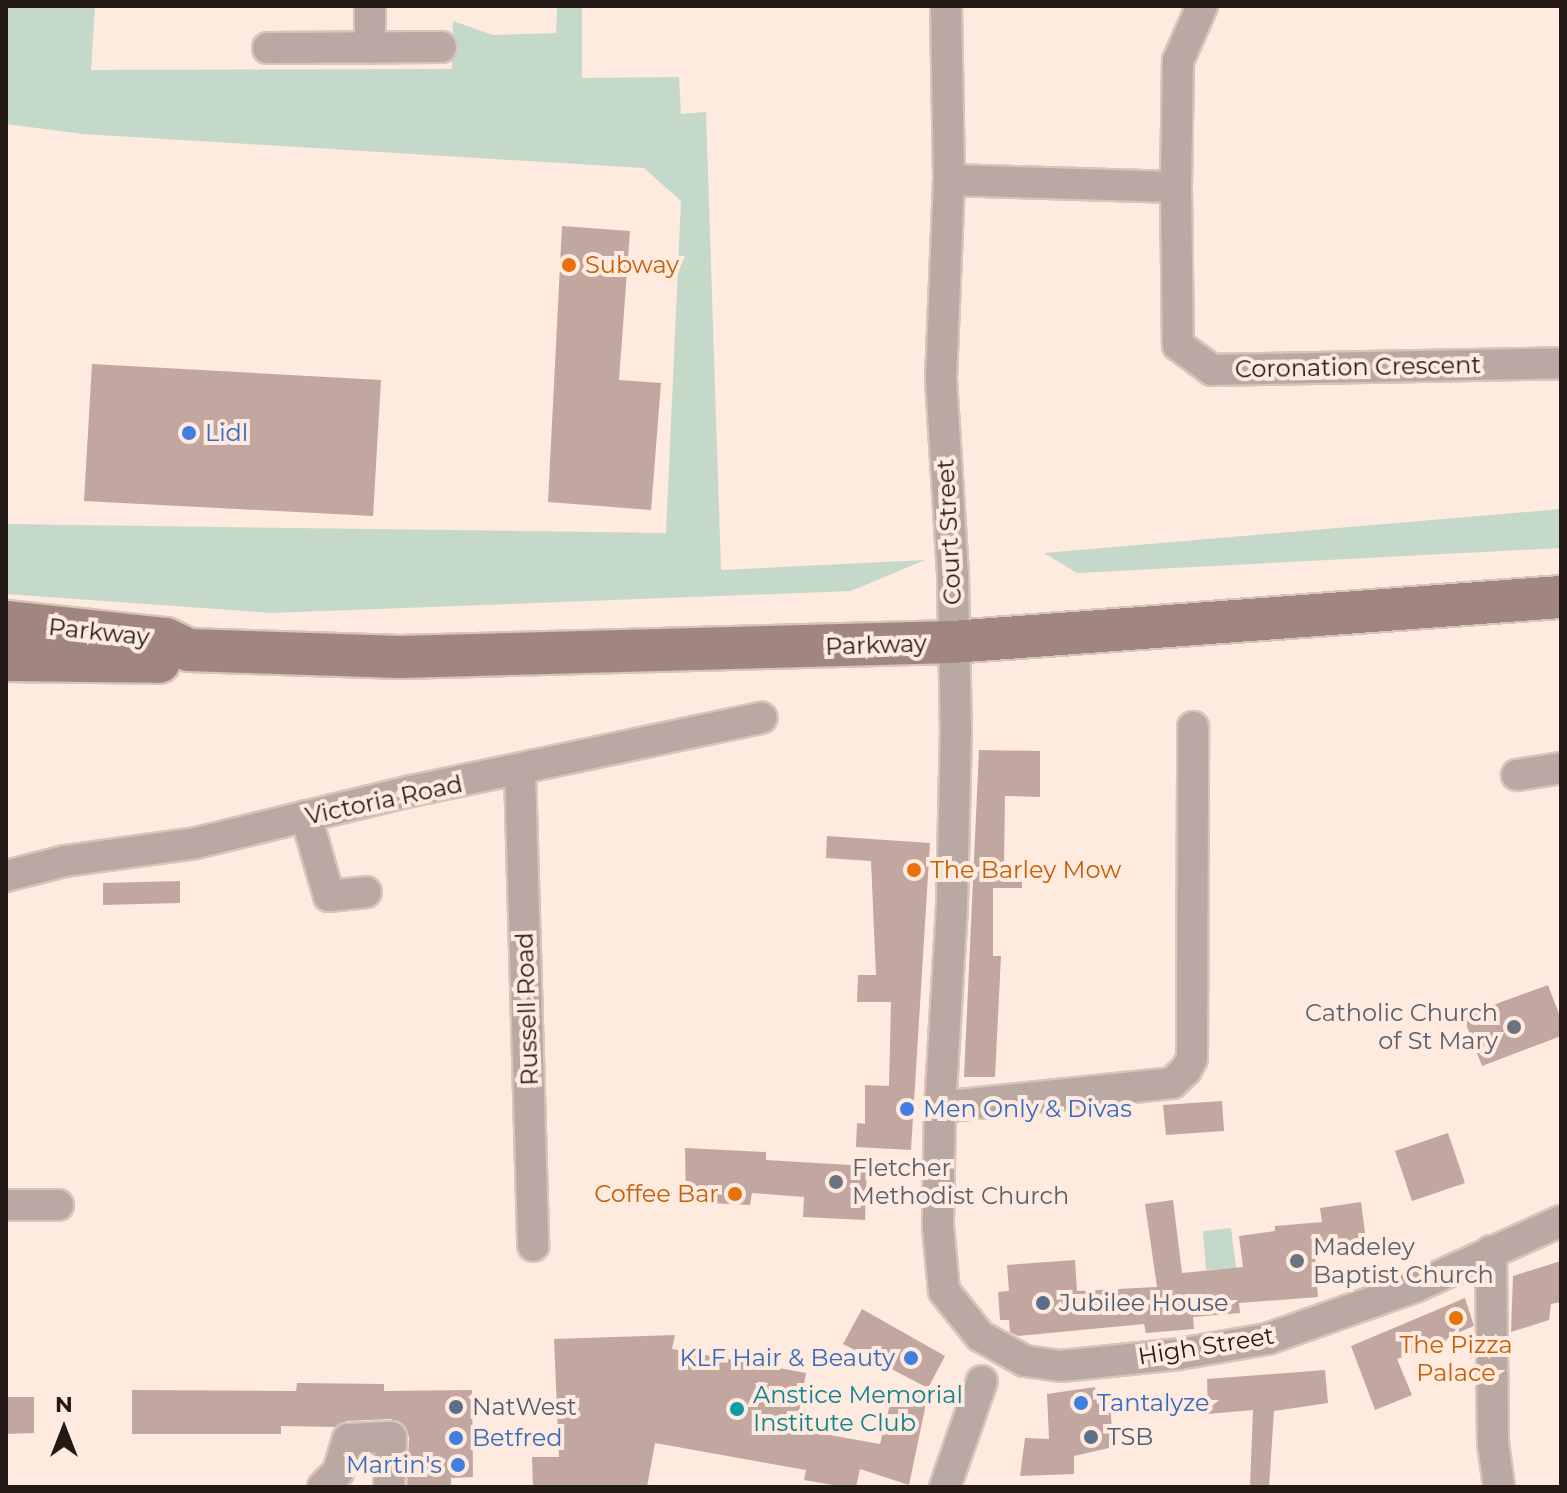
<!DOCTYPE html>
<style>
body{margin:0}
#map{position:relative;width:1567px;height:1493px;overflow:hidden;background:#feeadf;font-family:Montserrat,sans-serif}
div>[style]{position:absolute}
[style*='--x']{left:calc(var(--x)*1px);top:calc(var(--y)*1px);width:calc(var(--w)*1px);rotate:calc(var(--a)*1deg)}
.green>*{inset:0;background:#c4d9c9}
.building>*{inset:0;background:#c1a7a0}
.roads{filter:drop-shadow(2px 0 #d7c5bb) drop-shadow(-2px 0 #d7c5bb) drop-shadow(0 2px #d7c5bb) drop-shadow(0 -2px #d7c5bb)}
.street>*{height:30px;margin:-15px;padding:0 15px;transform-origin:15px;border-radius:15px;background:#baa8a3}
.secondary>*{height:42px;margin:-21px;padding:0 21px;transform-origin:21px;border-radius:21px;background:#a0867e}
.dots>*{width:22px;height:22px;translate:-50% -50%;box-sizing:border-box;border:4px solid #feeadf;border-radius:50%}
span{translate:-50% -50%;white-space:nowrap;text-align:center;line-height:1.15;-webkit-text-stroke:8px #feeadf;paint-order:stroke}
.food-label{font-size:24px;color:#c56008}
.left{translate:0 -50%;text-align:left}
.right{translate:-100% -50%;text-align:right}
.street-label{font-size:24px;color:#231a16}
.shop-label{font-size:24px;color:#366cbe}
.worship-label{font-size:24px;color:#5b616d}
.service-label{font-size:24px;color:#4e5e75}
.culture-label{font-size:24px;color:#0d838f}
.frame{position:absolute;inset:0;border:8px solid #231a16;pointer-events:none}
.north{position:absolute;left:24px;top:1389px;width:80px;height:80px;-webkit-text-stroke:6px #feeadf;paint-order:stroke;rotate:0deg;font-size:22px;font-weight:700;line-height:32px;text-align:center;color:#231a16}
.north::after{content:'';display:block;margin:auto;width:28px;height:36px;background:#231a16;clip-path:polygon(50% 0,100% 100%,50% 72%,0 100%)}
</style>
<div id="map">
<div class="green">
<i style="clip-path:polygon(6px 6px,95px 6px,91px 70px,452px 69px,453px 21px,493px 35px,556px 33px,557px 6px,582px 6px,582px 78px,679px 77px,681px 114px,706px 112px,721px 570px,925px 560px,851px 591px,272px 613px,6px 594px,6px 524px,666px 533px,681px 201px,644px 168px,83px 134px,6px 124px)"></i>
<i style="clip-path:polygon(1561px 509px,1561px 548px,1077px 573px,1044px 553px)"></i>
<i style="clip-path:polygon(1231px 1228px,1236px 1268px,1206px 1270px,1203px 1231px)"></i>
</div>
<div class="building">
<i style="clip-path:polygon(562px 226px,630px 231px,619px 380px,661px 383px,651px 510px,548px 502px)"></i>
<i style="clip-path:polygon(92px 364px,381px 380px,373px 516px,84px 501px)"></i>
<i style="clip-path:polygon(979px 750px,1040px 751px,1040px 797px,1005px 796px,1004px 866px,1022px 866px,1022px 888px,993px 888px,993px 956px,1001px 956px,995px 1077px,964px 1077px)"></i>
<i style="clip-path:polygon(827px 836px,930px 843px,911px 1150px,856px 1147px,857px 1123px,865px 1124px,865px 1085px,889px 1086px,891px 1002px,857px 1002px,858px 975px,876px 975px,871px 861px,826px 858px)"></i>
<i style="clip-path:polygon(180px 881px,180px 903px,103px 905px,103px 883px)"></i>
<i style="clip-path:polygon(1548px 985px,1561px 1019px,1561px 1036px,1482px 1066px,1463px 1016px)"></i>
<i style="clip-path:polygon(1222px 1101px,1224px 1131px,1166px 1135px,1163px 1105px)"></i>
<i style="clip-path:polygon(1448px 1133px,1465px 1183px,1412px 1201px,1395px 1151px)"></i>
<i style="clip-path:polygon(685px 1148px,766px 1152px,766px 1160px,867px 1166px,865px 1220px,803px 1217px,804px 1197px,752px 1193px,750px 1205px,686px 1202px)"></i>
<i style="clip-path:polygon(1173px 1200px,1182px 1273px,1243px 1267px,1239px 1236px,1275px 1231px,1275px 1226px,1322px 1222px,1320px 1208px,1361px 1202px,1367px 1248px,1315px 1255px,1318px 1297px,1239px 1303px,1240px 1313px,1193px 1317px,1194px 1329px,1146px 1333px,1144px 1324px,1018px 1336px,1010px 1332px,1009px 1320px,1000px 1320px,998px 1292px,1009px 1291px,1007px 1265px,1075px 1260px,1077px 1291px,1157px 1287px,1145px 1204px)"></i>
<i style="clip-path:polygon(1561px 1261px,1561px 1302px,1551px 1304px,1549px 1320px,1511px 1332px,1513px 1276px)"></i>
<i style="clip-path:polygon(1465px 1298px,1474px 1326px,1457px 1333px,1459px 1337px,1397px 1359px,1412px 1395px,1375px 1410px,1351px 1346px)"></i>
<i style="clip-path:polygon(862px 1309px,945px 1356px,928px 1388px,843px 1344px)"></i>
<i style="clip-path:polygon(675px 1335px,672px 1349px,806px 1373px,796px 1429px,880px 1444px,894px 1388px,928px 1394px,909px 1485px,860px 1469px,856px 1487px,844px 1487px,804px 1480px,806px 1470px,655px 1443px,647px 1487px,533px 1487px,532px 1457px,559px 1457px,554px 1339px)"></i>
<i style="clip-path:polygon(1325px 1370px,1328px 1403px,1274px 1411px,1269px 1487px,1250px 1487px,1253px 1410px,1208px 1414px,1207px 1379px)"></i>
<i style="clip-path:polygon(297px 1383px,384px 1384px,384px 1391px,472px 1390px,473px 1477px,451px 1478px,451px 1487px,407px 1487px,409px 1437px,406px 1428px,391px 1419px,347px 1421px,335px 1427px,281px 1426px,281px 1434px,132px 1434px,132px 1390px,296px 1391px)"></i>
<i style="clip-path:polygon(1095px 1387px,1097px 1404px,1110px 1401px,1113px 1447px,1074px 1456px,1074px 1474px,1020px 1476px,1025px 1438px,1049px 1439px,1047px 1394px)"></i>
<i style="clip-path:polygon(6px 1397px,34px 1397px,34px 1433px,6px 1434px)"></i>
</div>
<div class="roads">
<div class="street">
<i style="--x:370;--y:6;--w:42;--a:90"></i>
<i style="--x:946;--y:6;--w:174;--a:89"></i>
<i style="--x:949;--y:180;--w:199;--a:92.3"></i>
<i style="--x:941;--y:379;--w:199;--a:86.5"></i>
<i style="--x:953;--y:578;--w:150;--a:88.9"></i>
<i style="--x:956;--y:728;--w:178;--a:91.3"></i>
<i style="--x:952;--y:906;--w:201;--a:93.4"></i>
<i style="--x:940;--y:1107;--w:119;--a:91"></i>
<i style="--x:938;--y:1226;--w:65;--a:84.7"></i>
<i style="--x:944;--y:1291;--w:58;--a:51.3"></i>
<i style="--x:980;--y:1336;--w:51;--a:29.1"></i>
<i style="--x:1025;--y:1361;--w:36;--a:8"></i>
<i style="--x:1061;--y:1366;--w:119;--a:-5.8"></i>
<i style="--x:1179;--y:1354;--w:89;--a:-9.7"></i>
<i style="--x:1267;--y:1339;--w:157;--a:-19.4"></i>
<i style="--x:1415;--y:1287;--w:160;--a:-24.3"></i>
<i style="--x:268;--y:48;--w:173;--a:-0.3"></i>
<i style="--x:949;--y:180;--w:227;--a:1.8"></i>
<i style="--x:1176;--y:187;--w:126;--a:-89.1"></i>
<i style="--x:1178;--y:61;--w:60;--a:-66.4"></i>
<i style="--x:1176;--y:187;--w:158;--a:89.3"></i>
<i style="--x:1178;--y:345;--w:42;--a:36.3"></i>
<i style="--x:1212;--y:370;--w:349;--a:-1.1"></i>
<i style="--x:520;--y:771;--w:475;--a:88.4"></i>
<i style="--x:1517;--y:775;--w:45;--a:-9"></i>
<i style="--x:306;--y:816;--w:83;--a:74"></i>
<i style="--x:329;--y:896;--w:37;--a:-6"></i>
<i style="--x:6;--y:876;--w:61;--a:-14.3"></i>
<i style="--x:65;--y:861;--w:132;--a:-7.8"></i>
<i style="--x:196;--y:843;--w:221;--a:-13.6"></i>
<i style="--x:411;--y:791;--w:358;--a:-11.8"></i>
<i style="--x:940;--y:1107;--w:233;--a:-5.9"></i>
<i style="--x:1172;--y:1083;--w:19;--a:-43"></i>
<i style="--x:1186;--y:1070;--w:13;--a:-63"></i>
<i style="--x:1192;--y:1058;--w:331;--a:-89.8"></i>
<i style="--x:6;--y:1205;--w:52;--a:0"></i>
<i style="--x:1491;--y:1251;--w:192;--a:89.4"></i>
<i style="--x:1493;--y:1443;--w:44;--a:82.2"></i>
<i style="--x:323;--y:1487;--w:21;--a:-45"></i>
<i style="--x:338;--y:1472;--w:34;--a:-73"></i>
<i style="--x:348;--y:1439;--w:43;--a:-2.7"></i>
<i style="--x:391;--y:1437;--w:50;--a:92.3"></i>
<i style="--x:945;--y:1487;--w:112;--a:-70.8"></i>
</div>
<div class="secondary">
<i style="--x:6;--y:622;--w:161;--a:6.1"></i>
<i style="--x:166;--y:639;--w:25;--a:26"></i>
<i style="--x:189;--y:650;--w:211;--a:1.9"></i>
<i style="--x:400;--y:657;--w:552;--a:-1.56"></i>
<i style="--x:952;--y:642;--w:611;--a:-4.23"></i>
<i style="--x:6;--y:660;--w:153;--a:0.7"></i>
</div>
</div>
<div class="dots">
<i style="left:569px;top:265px;background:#e8710a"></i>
<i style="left:189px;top:433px;background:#3f7fe0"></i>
<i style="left:914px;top:870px;background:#e8710a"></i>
<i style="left:1514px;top:1027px;background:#6b7280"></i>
<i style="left:907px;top:1109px;background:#3f7fe0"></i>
<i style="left:836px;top:1182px;background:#6b7280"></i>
<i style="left:735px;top:1194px;background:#e8710a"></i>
<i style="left:1297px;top:1261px;background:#6b7280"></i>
<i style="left:1043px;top:1303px;background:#5c6f8a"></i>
<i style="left:1456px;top:1318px;background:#e8710a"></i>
<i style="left:911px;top:1358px;background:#3f7fe0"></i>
<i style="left:1081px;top:1403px;background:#3f7fe0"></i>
<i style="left:456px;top:1407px;background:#5c6f8a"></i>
<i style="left:737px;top:1409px;background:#0f9aa8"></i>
<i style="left:1091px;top:1437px;background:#5c6f8a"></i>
<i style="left:456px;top:1438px;background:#3f7fe0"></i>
<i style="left:458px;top:1465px;background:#3f7fe0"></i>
</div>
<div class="food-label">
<span class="left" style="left:585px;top:265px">Subway</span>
<span class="left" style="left:930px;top:870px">The Barley Mow</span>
<span class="right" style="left:719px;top:1194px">Coffee Bar</span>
<span style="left:1456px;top:1359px">The Pizza<br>Palace</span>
</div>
<div class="street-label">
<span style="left:1358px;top:367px;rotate:-1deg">Coronation Crescent</span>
<span style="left:949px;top:532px;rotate:-93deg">Court Street</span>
<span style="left:99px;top:632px;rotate:6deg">Parkway</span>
<span style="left:876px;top:645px;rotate:-2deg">Parkway</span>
<span style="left:384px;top:800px;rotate:-12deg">Victoria Road</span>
<span style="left:527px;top:1009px;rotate:-92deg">Russell Road</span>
<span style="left:1206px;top:1346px;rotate:-9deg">High Street</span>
</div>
<div class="shop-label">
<span class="left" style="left:205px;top:433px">Lidl</span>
<span class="left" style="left:923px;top:1109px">Men Only &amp; Divas</span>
<span class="right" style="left:895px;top:1358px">KLF Hair &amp; Beauty</span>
<span class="left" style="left:1097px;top:1403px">Tantalyze</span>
<span class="left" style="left:472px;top:1438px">Betfred</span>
<span class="right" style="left:442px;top:1465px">Martin's</span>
</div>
<div class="worship-label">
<span class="right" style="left:1498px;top:1027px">Catholic Church<br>of St Mary</span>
<span class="left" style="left:852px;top:1182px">Fletcher<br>Methodist Church</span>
<span class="left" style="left:1313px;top:1261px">Madeley<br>Baptist Church</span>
</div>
<div class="service-label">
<span class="left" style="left:1059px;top:1303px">Jubilee House</span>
<span class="left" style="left:472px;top:1407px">NatWest</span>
<span class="left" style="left:1107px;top:1437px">TSB</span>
</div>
<div class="culture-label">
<span class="left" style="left:753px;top:1409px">Anstice Memorial<br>Institute Club</span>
</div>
<div class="frame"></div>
<div class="north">N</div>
</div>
